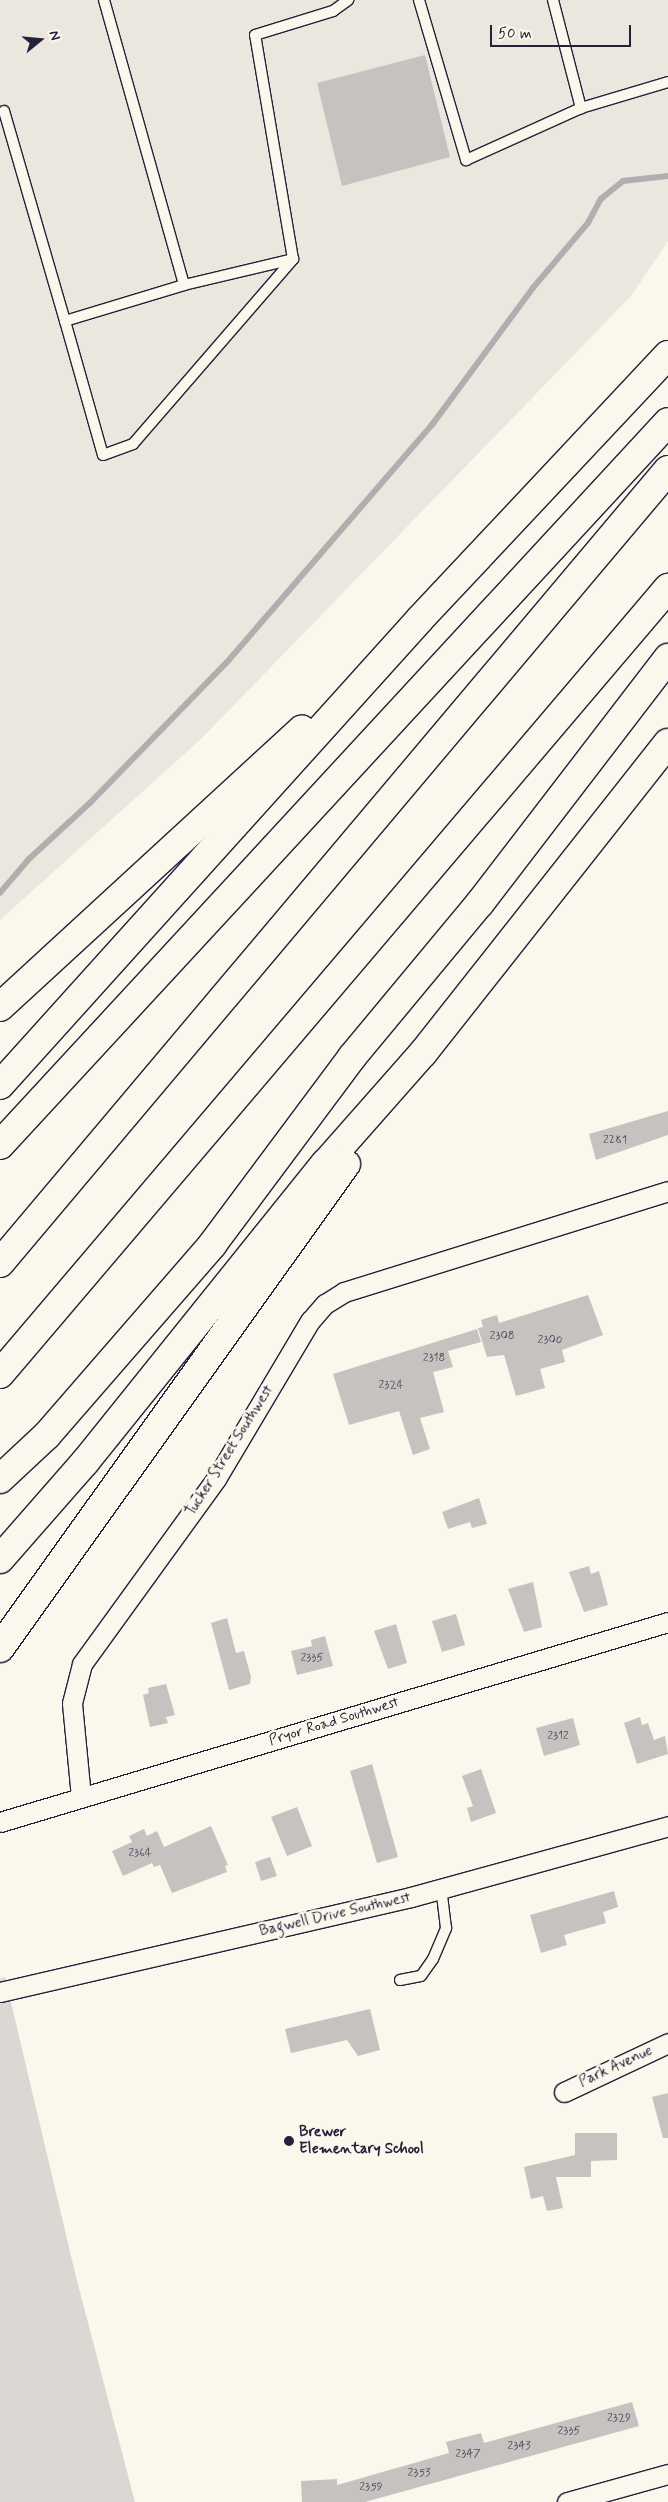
<!DOCTYPE html>
<style>
body{margin:0}
#map{position:relative;width:668px;height:2502px;overflow:hidden;background:#fbf7ec;font-family:Mynerve,sans-serif}
div>[style]{position:absolute}
[style*='--x']{left:calc(var(--x)*1px);top:calc(var(--y)*1px);width:calc(var(--w)*1px);rotate:calc(var(--a)*1deg)}
.built>*{inset:0;background:#ebe7df}
.green>*{inset:0;background:#dbd8d3}
.stream>*{height:5.5px;margin:-2.75px;padding:0 2.75px;transform-origin:2.75px;border-radius:2.75px;background:#b1aeb0}
.building>*{inset:0;background:#c6c2c0}
.roads{filter:drop-shadow(1px 0 #22223b) drop-shadow(-1px 0 #22223b) drop-shadow(0 1px #22223b) drop-shadow(0 -1px #22223b)}
.service>*{height:10px;margin:-5px;padding:0 5px;transform-origin:5px;border-radius:5px;background:#fbf7ec}
.minor>*{height:19px;margin:-9.5px;padding:0 9.5px;transform-origin:9.5px;border-radius:9.5px;background:#fbf7ec}
.motorway>*{height:28px;margin:-14px;padding:0 14px;transform-origin:14px;border-radius:14px;background:#fbf7ec}
.dots>*{width:14px;height:14px;translate:-50% -50%;box-sizing:border-box;border:2px solid #fbf7ec;border-radius:50%}
span{translate:-50% -50%;white-space:nowrap;text-align:center;line-height:1.15;-webkit-text-stroke:5px #fbf7ec;paint-order:stroke}
.number-label{font-size:12px;color:#4b4a5c}
.number-label span{-webkit-text-stroke-width:0}
.street-label{font-size:15px;color:#22223b}
.poi-label{font-size:15px;color:#22223b;font-weight:700}
.left{translate:0 -50%;text-align:left}
.north{position:absolute;left:15px;top:15px;width:50px;height:50px;-webkit-text-stroke:4px #fbf7ec;paint-order:stroke;rotate:73deg;font-size:14px;font-weight:700;line-height:20px;text-align:center;color:#22223b}
.north::after{content:'';display:block;margin:auto;width:18px;height:22px;background:#22223b;clip-path:polygon(50% 0,100% 100%,50% 72%,0 100%)}
.scale{position:absolute;left:490px;top:25px;width:141px;height:22px;box-sizing:border-box;border:2px solid #22223b;border-top:0;padding-left:6px;font-size:15px;line-height:18px;white-space:nowrap;color:#22223b;-webkit-text-stroke:4px #fbf7ec;paint-order:stroke}
</style>
<div id="map">
<div class="built">
<i style="clip-path:polygon(0 0,668px 0,668px 241px,631px 296px,201px 739px,0 920px)"></i>
</div>
<div class="green">
<i style="clip-path:polygon(5px 1977px,76px 2277px,135px 2502px,0 2502px,0 1979px)"></i>
</div>
<div class="stream">
<i style="--x:0;--y:893;--w:45;--a:-49.5"></i>
<i style="--x:29;--y:859;--w:84;--a:-42.6"></i>
<i style="--x:91;--y:802;--w:198;--a:-45.8"></i>
<i style="--x:229;--y:660;--w:311;--a:-49.2"></i>
<i style="--x:432;--y:425;--w:170;--a:-53.6"></i>
<i style="--x:533;--y:288;--w:85;--a:-49.8"></i>
<i style="--x:588;--y:223;--w:27;--a:-62"></i>
<i style="--x:601;--y:199;--w:28;--a:-39"></i>
<i style="--x:623;--y:181;--w:45;--a:-6.3"></i>
</div>
<div class="building">
<i style="clip-path:polygon(425px 55px,450px 157px,342px 186px,317px 83px)"></i>
<i style="clip-path:polygon(668px 1111px,668px 1135px,596px 1160px,589px 1134px)"></i>
<i style="clip-path:polygon(588px 1295px,603px 1335px,562px 1350px,565px 1362px,540px 1369px,545px 1388px,516px 1396px,504px 1355px,487px 1357px,478px 1328px,483px 1327px,481px 1320px,497px 1315px,499px 1323px)"></i>
<i style="clip-path:polygon(477px 1329px,481px 1342px,448px 1351px,453px 1367px,433px 1372px,444px 1412px,420px 1418px,430px 1449px,413px 1455px,399px 1411px,349px 1425px,333px 1374px)"></i>
<i style="clip-path:polygon(479px 1498px,487px 1524px,472px 1528px,470px 1522px,448px 1529px,442px 1512px)"></i>
<i style="clip-path:polygon(589px 1566px,591px 1574px,599px 1571px,608px 1605px,584px 1612px,569px 1572px)"></i>
<i style="clip-path:polygon(533px 1582px,542px 1627px,524px 1632px,508px 1589px)"></i>
<i style="clip-path:polygon(456px 1614px,465px 1645px,442px 1652px,432px 1621px)"></i>
<i style="clip-path:polygon(227px 1618px,236px 1653px,244px 1651px,251px 1677px,250px 1684px,229px 1690px,211px 1623px)"></i>
<i style="clip-path:polygon(396px 1624px,407px 1663px,388px 1669px,374px 1631px)"></i>
<i style="clip-path:polygon(325px 1636px,333px 1666px,297px 1675px,291px 1651px,312px 1646px,311px 1640px)"></i>
<i style="clip-path:polygon(166px 1684px,175px 1715px,166px 1717px,168px 1723px,150px 1727px,143px 1695px,149px 1693px,148px 1688px)"></i>
<i style="clip-path:polygon(640px 1717px,642px 1725px,648px 1723px,654px 1740px,665px 1736px,668px 1754px,637px 1764px,624px 1723px)"></i>
<i style="clip-path:polygon(573px 1718px,580px 1745px,544px 1756px,536px 1728px)"></i>
<i style="clip-path:polygon(372px 1764px,398px 1857px,377px 1863px,350px 1771px)"></i>
<i style="clip-path:polygon(481px 1769px,496px 1813px,471px 1822px,467px 1808px,473px 1806px,462px 1776px)"></i>
<i style="clip-path:polygon(297px 1807px,312px 1846px,287px 1856px,271px 1817px)"></i>
<i style="clip-path:polygon(211px 1826px,228px 1865px,225px 1866px,227px 1872px,172px 1893px,160px 1865px,154px 1867px,152px 1863px,123px 1876px,112px 1851px,132px 1842px,129px 1836px,144px 1829px,147px 1836px,157px 1831px,164px 1847px)"></i>
<i style="clip-path:polygon(270px 1857px,277px 1876px,261px 1881px,255px 1862px)"></i>
<i style="clip-path:polygon(614px 1891px,618px 1907px,603px 1912px,606px 1923px,564px 1935px,567px 1945px,541px 1953px,530px 1915px)"></i>
<i style="clip-path:polygon(370px 2009px,380px 2050px,358px 2056px,347px 2040px,291px 2053px,285px 2029px)"></i>
<i style="clip-path:polygon(668px 2093px,668px 2138px,663px 2138px,652px 2097px)"></i>
<i style="clip-path:polygon(575px 2133px,617px 2133px,617px 2160px,591px 2161px,591px 2177px,556px 2177px,563px 2208px,547px 2211px,543px 2196px,531px 2199px,524px 2167px,575px 2155px)"></i>
<i style="clip-path:polygon(632px 2402px,639px 2426px,365px 2502px,302px 2502px,301px 2481px,337px 2479px,337px 2485px,449px 2453px,446px 2442px,481px 2433px,484px 2443px)"></i>
</div>
<div class="roads">
<div class="service">
<i style="--x:104;--y:0;--w:296;--a:74.3"></i>
<i style="--x:419;--y:0;--w:167;--a:73.6"></i>
<i style="--x:466;--y:160;--w:126;--a:-24.3"></i>
<i style="--x:581;--y:108;--w:91;--a:-16.6"></i>
<i style="--x:553;--y:0;--w:112;--a:75.5"></i>
<i style="--x:4;--y:111;--w:219;--a:73.8"></i>
<i style="--x:65;--y:321;--w:124;--a:-16.8"></i>
<i style="--x:184;--y:285;--w:112;--a:-13.4"></i>
<i style="--x:293;--y:259;--w:227;--a:-99.6"></i>
<i style="--x:255;--y:35;--w:82;--a:-17.1"></i>
<i style="--x:333;--y:11;--w:19;--a:-36"></i>
<i style="--x:65;--y:321;--w:139;--a:74.2"></i>
<i style="--x:103;--y:455;--w:32;--a:-20"></i>
<i style="--x:133;--y:444;--w:245;--a:-49.1"></i>
<i style="--x:400;--y:1980;--w:21;--a:-11"></i>
<i style="--x:421;--y:1976;--w:21;--a:-55"></i>
<i style="--x:433;--y:1959;--w:34;--a:-67"></i>
<i style="--x:446;--y:1928;--w:39;--a:-97"></i>
</div>
<div class="minor">
<i style="--x:81;--y:1797;--w:94;--a:-95.5"></i>
<i style="--x:72;--y:1703;--w:40;--a:-75.6"></i>
<i style="--x:82;--y:1664;--w:228;--a:-54.1"></i>
<i style="--x:216;--y:1479;--w:184;--a:-59.3"></i>
<i style="--x:310;--y:1321;--w:23;--a:-49"></i>
<i style="--x:325;--y:1304;--w:22;--a:-32"></i>
<i style="--x:344;--y:1292;--w:339;--a:-17.3"></i>
<i style="--x:0;--y:1822;--w:697;--a:-16.67"></i>
<i style="--x:0;--y:1992;--w:422;--a:-13"></i>
<i style="--x:411;--y:1897;--w:267;--a:-15.4"></i>
<i style="--x:564;--y:2092;--w:115;--a:-25.2"></i>
<i style="--x:567;--y:2502;--w:105;--a:-15.5"></i>
</div>
<div class="motorway">
<i style="--x:0;--y:1007;--w:410;--a:-42.6"></i>
<i style="--x:0;--y:1085;--w:627;--a:-47.97"></i>
<i style="--x:420;--y:619;--w:362;--a:-46.8"></i>
<i style="--x:0;--y:1145;--w:984;--a:-47.26"></i>
<i style="--x:0;--y:1263;--w:1037;--a:-49.89"></i>
<i style="--x:0;--y:1374;--w:1032;--a:-49.64"></i>
<i style="--x:0;--y:1479;--w:64;--a:-43.1"></i>
<i style="--x:47;--y:1435;--w:252;--a:-49"></i>
<i style="--x:212;--y:1245;--w:234;--a:-53.3"></i>
<i style="--x:352;--y:1057;--w:200;--a:-50.3"></i>
<i style="--x:480;--y:903;--w:309;--a:-52.5"></i>
<i style="--x:0;--y:1559;--w:129;--a:-48.8"></i>
<i style="--x:85;--y:1462;--w:383;--a:-51.2"></i>
<i style="--x:325;--y:1164;--w:148;--a:-48.6"></i>
<i style="--x:423;--y:1053;--w:395;--a:-51.7"></i>
<i style="--x:0;--y:1648;--w:595;--a:-54.44"></i>
</div>
</div>
<div class="dots">
<i style="left:289px;top:2141px;background:#22223b"></i>
</div>
<div class="number-label">
<span style="left:615px;top:1141px">2281</span>
<span style="left:502px;top:1337px">2308</span>
<span style="left:550px;top:1341px">2300</span>
<span style="left:434px;top:1359px">2318</span>
<span style="left:391px;top:1386px">2324</span>
<span style="left:312px;top:1659px">2335</span>
<span style="left:558px;top:1737px">2312</span>
<span style="left:140px;top:1854px">2364</span>
<span style="left:619px;top:2419px">2329</span>
<span style="left:569px;top:2432px">2335</span>
<span style="left:519px;top:2447px">2343</span>
<span style="left:468px;top:2455px">2347</span>
<span style="left:419px;top:2474px">2353</span>
<span style="left:371px;top:2488px">2359</span>
</div>
<div class="street-label">
<span style="left:230px;top:1451px;rotate:-58deg">Tucker Street Southwest</span>
<span style="left:334px;top:1722px;rotate:-17deg">Pryor Road Southwest</span>
<span style="left:335px;top:1915px;rotate:-13deg">Bagwell Drive Southwest</span>
<span style="left:616px;top:2067px;rotate:-25deg">Park Avenue</span>
</div>
<div class="poi-label">
<span class="left" style="left:299px;top:2141px">Brewer<br>Elementary School</span>
</div>
<div class="north">N</div>
<div class="scale">50 m</div>
</div>
